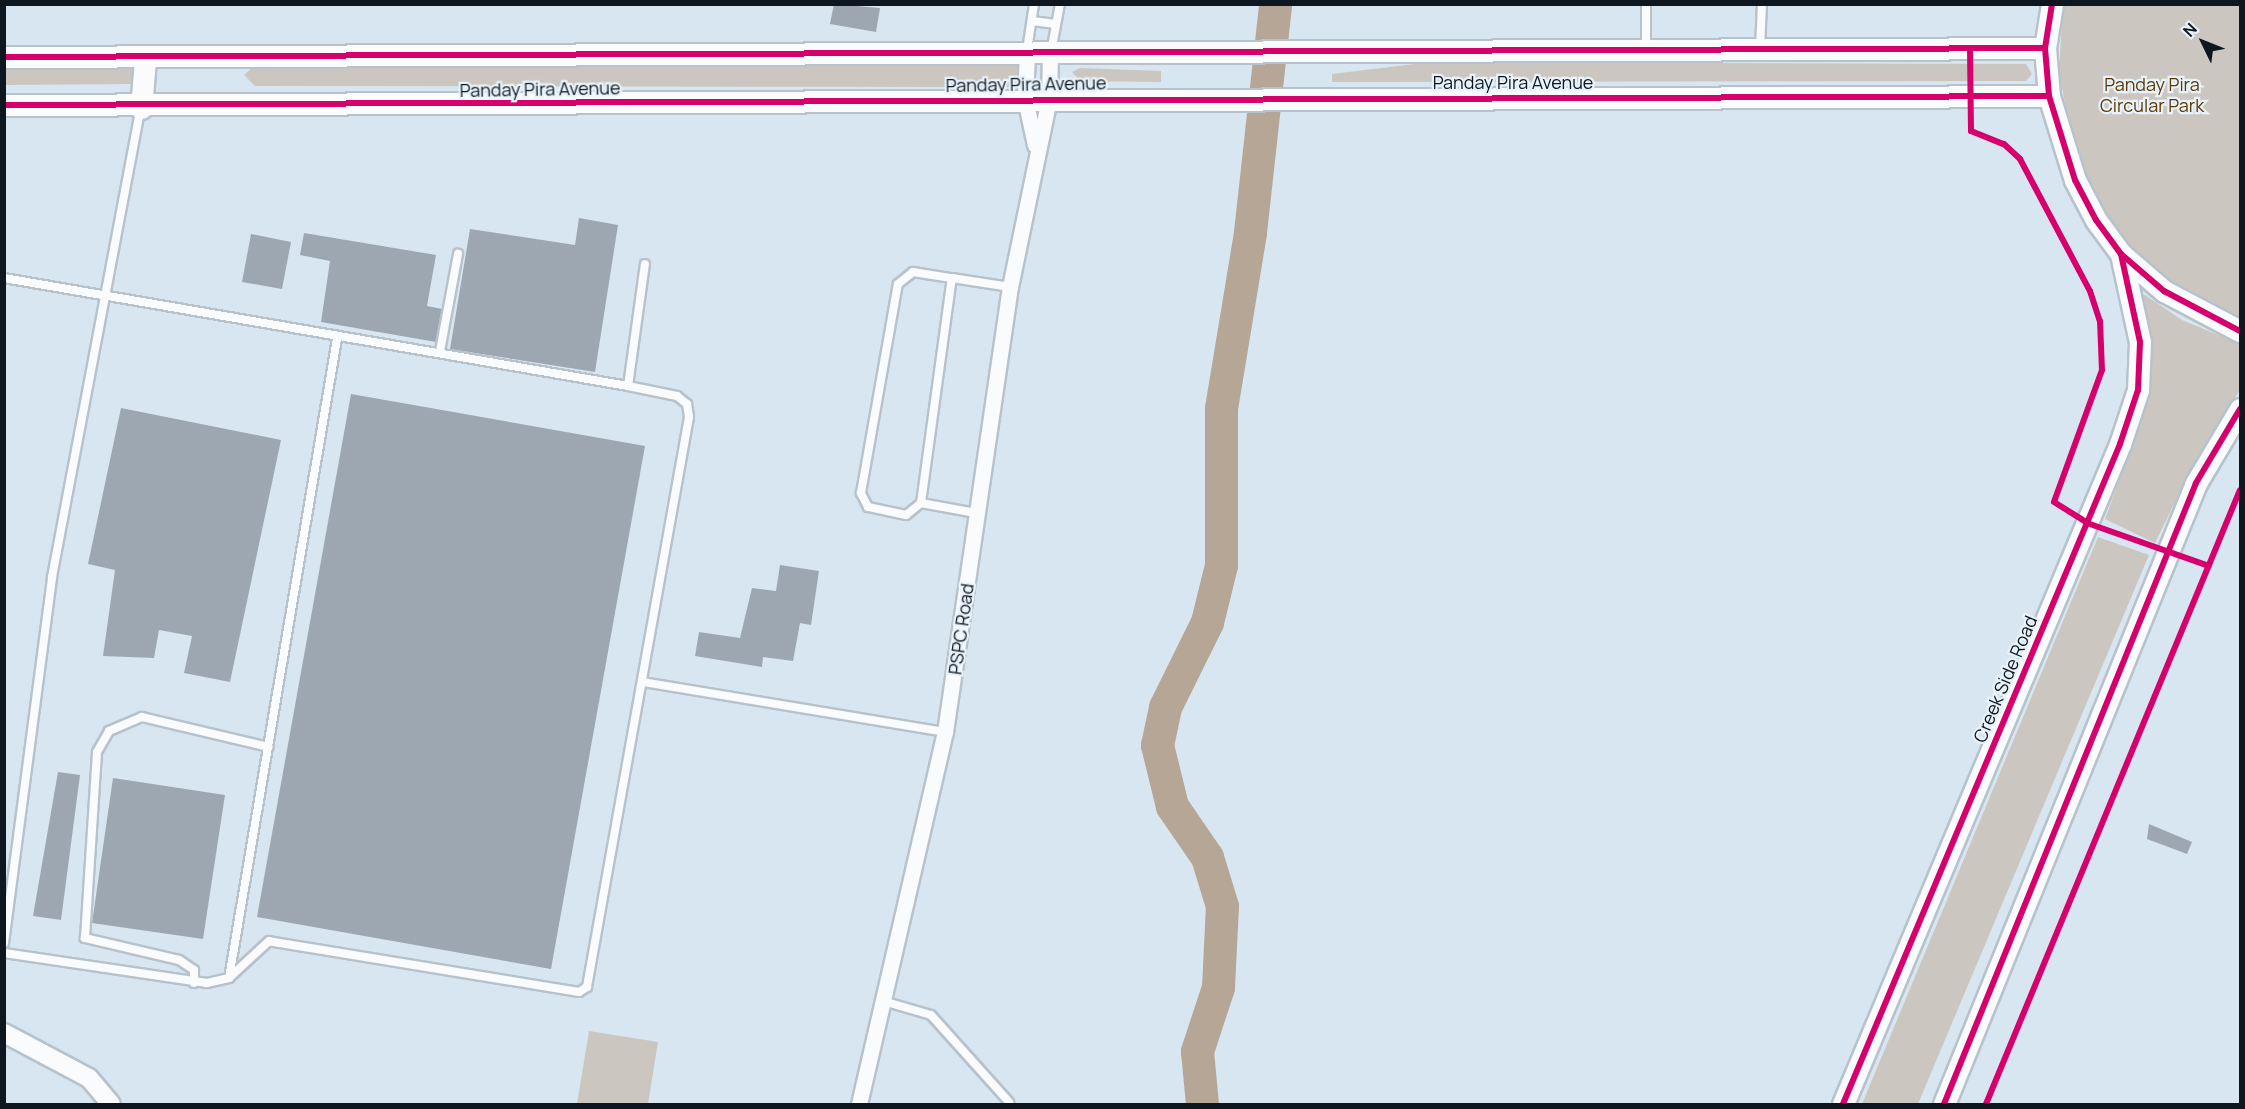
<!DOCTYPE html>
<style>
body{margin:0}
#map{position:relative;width:2245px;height:1109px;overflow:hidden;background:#d8e6f2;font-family:Manrope,sans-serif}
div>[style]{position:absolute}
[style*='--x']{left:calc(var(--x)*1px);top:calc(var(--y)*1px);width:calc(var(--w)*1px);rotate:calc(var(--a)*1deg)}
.green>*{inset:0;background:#cbc7c0}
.river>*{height:33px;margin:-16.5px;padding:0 16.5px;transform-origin:16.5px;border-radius:16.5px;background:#b5a696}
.building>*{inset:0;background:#9da7b1}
.roads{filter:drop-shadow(2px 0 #b7c2cb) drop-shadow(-2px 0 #b7c2cb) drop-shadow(0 2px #b7c2cb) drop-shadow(0 -2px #b7c2cb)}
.service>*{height:8px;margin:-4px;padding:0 4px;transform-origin:4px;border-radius:4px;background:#f9fbfd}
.minor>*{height:15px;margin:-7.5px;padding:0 7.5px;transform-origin:7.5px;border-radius:7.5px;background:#f9fbfd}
.tertiary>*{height:18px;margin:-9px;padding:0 9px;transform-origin:9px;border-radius:9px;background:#f9fbfd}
.secondary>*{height:21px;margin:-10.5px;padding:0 10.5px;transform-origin:10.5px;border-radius:10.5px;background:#f9fbfd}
.cycleway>*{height:6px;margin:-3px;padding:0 3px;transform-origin:3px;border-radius:3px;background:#d6006c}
span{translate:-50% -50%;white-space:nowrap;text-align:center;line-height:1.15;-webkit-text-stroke:4.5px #e8f2fb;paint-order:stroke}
.street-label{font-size:18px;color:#0e171f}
.park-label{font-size:18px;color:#5d3800}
.frame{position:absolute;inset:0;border:6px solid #0e171f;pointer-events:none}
.north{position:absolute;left:2173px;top:12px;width:60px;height:60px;-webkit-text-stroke:4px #e8f2fb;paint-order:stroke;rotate:313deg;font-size:16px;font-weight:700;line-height:24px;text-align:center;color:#0e171f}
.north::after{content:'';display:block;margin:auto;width:21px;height:27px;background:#0e171f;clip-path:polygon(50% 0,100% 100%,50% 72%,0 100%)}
</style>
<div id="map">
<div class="green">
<i style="clip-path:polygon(2063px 5px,2240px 5px,2240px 317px,2195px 300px,2138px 260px,2098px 203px,2074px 152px,2059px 72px)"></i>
<i style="clip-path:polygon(1431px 62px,2026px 64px,2032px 74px,2026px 81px,1332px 82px,1332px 74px)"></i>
<i style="clip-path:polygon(1011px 63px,1022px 69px,1019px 85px,1013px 87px,255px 86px,244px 75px,254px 66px)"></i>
<i style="clip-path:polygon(4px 66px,131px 65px,136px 67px,133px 84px,5px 85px)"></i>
<i style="clip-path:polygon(1080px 68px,1161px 71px,1161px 82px,1080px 81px,1072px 72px)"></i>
<i style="clip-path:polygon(2142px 293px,2182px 320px,2240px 344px,2240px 390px,2197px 457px,2155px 543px,2105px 519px,2145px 411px,2151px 370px)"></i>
<i style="clip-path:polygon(2098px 537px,2149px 555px,1918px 1104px,1862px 1104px)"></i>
<i style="clip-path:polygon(589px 1031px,658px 1042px,648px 1104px,577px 1104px)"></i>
</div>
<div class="river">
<i style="--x:1202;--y:1104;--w:53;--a:-95.4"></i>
<i style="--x:1197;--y:1051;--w:67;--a:-71.8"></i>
<i style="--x:1218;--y:987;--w:81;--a:-87.2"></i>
<i style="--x:1222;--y:906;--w:51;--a:-107"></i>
<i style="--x:1207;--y:857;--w:62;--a:-124.5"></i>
<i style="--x:1172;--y:806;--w:63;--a:-103.8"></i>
<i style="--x:1157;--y:745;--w:39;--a:-78"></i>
<i style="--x:1165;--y:707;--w:95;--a:-63.7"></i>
<i style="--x:1207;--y:622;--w:59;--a:-76.2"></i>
<i style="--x:1221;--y:565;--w:157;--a:-90"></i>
<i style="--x:1221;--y:408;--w:178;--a:-80.6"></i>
<i style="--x:1250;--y:232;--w:229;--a:-83.7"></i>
</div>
<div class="building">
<i style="clip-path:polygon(834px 4px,880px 8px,876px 32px,830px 24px)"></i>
<i style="clip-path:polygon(579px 218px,618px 225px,595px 372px,450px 349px,470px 229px,575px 245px)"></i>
<i style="clip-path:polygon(304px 233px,436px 255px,427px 306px,442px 309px,436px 342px,321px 322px,330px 261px,300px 255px)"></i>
<i style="clip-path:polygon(251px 234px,291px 242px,282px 289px,242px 282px)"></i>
<i style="clip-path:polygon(351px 394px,645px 446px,551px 969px,257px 917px)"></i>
<i style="clip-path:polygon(121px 408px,281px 440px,230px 682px,184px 673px,192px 636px,159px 630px,154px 658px,103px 656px,115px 570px,88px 564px)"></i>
<i style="clip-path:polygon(780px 565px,819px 571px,811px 625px,800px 623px,793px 661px,763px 657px,762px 667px,695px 656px,699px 632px,740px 638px,752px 588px,776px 591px)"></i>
<i style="clip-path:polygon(58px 772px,80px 775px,61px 920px,33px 916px)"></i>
<i style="clip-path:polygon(113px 778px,225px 795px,203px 939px,92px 923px)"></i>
<i style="clip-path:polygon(2149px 824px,2192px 842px,2187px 854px,2147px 839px)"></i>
</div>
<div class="roads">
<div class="service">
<i style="--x:1032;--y:21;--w:24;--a:7"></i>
<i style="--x:1646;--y:48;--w:44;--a:-90"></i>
<i style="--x:1760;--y:48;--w:44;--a:-87.4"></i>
<i style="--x:1027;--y:50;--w:47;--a:-81.3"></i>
<i style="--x:1051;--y:52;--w:49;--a:-79.4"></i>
<i style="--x:4;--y:278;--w:633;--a:9.82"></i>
<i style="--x:628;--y:386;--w:50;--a:11.5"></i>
<i style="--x:677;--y:396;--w:13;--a:39"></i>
<i style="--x:687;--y:404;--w:13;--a:81"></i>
<i style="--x:689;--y:417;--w:579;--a:100.15"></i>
<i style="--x:587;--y:987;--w:9;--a:148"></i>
<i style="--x:579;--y:992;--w:314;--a:-170.7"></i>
<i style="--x:269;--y:941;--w:54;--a:137.2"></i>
<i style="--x:229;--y:978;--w:23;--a:167"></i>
<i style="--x:207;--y:983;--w:205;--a:-171.6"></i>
<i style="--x:440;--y:351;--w:99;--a:-79.5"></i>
<i style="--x:628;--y:386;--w:123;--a:-82.1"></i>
<i style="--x:921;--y:503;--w:19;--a:141"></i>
<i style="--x:906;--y:515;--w:39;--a:-168"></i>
<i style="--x:868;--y:507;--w:16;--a:-117"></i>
<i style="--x:861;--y:493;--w:212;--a:-80"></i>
<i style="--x:898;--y:284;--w:19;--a:-39"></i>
<i style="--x:913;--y:272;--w:39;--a:9"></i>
<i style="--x:976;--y:513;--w:56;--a:-169.7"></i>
<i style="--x:921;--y:503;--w:227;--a:-82.2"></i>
<i style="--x:952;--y:278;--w:59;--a:8.8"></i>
<i style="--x:643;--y:682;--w:306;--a:9.4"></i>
<i style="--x:4;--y:943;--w:369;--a:-82.5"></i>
<i style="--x:52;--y:577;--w:475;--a:-79.3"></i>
<i style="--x:229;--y:978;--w:648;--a:-80.41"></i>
<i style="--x:194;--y:983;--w:13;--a:-90"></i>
<i style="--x:194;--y:970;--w:18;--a:-146"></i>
<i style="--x:179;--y:960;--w:97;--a:-166.8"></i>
<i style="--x:85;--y:938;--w:186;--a:-86.3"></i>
<i style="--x:97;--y:752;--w:24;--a:-60"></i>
<i style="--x:109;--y:731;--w:36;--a:-23"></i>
<i style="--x:142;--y:717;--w:130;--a:13.3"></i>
<i style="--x:883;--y:1001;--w:50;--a:16.3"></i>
<i style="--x:931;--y:1015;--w:117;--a:48.1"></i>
</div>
<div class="minor">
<i style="--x:1027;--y:53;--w:46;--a:92.5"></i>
<i style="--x:1025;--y:99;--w:47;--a:77.7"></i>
<i style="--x:859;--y:1104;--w:382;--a:-77"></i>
<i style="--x:945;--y:732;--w:450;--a:-81.7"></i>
<i style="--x:1010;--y:287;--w:192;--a:-78.3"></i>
<i style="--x:1049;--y:99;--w:46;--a:-88.8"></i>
</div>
<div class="tertiary">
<i style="--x:4;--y:1033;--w:96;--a:27.9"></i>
<i style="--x:89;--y:1078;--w:34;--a:50"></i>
</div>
<div class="secondary">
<i style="--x:2052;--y:4;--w:45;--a:99"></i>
<i style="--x:2045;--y:48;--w:48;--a:85.2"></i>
<i style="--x:2049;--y:96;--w:88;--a:72.8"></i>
<i style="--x:2075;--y:180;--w:45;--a:62.3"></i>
<i style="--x:2096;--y:220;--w:42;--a:53.7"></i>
<i style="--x:2121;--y:254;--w:57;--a:40.7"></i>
<i style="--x:2164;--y:291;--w:86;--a:27.8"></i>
<i style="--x:4;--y:57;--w:2041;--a:-0.25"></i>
<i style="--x:4;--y:105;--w:2045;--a:-0.25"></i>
<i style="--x:141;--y:108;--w:48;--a:-85.2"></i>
<i style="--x:1843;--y:1104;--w:716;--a:-67.23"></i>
<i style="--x:2120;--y:444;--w:57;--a:-71.6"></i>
<i style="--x:2138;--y:390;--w:48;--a:-87.6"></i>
<i style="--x:2140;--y:342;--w:90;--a:-102.2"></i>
<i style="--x:1944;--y:1104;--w:670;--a:-67.91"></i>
<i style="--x:2196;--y:483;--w:86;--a:-59.3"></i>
</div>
</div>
<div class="cycleway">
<i style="--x:2052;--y:4;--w:45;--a:99"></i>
<i style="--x:2045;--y:48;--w:48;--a:85.2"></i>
<i style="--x:2049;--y:96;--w:88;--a:72.8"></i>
<i style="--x:2075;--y:180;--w:45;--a:62.3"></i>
<i style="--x:2096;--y:220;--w:42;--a:53.7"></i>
<i style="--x:2121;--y:254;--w:57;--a:40.7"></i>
<i style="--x:2164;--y:291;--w:86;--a:27.8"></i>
<i style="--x:1970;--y:49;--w:82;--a:89.3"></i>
<i style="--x:1971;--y:131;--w:35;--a:22"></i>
<i style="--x:2004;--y:144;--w:22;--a:43"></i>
<i style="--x:2020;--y:159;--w:149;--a:62.1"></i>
<i style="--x:2090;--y:291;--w:32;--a:72"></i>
<i style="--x:2100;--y:321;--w:49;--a:87.7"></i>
<i style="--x:2102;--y:370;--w:140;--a:110"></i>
<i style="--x:2054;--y:502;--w:39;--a:32"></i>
<i style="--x:2087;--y:523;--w:129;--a:19.4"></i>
<i style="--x:4;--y:57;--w:2041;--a:-0.25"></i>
<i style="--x:4;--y:105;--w:2045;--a:-0.25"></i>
<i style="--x:1843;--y:1104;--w:716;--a:-67.23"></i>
<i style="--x:2120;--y:444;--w:57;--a:-71.6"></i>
<i style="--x:2138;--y:390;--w:48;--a:-87.6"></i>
<i style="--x:2140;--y:342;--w:90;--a:-102.2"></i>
<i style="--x:1944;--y:1104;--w:670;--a:-67.91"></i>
<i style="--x:2196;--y:483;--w:86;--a:-59.3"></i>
<i style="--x:1986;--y:1104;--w:664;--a:-67.53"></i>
</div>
<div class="street-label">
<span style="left:1513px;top:82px">Panday Pira Avenue</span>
<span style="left:1026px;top:84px;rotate:-1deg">Panday Pira Avenue</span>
<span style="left:540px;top:89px;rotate:-1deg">Panday Pira Avenue</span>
<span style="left:961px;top:629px;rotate:-82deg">PSPC Road</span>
<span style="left:2005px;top:679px;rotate:-67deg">Creek Side Road</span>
</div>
<div class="park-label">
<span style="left:2152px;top:95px">Panday Pira<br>Circular Park</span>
</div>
<div class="frame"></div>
<div class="north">N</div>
</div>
